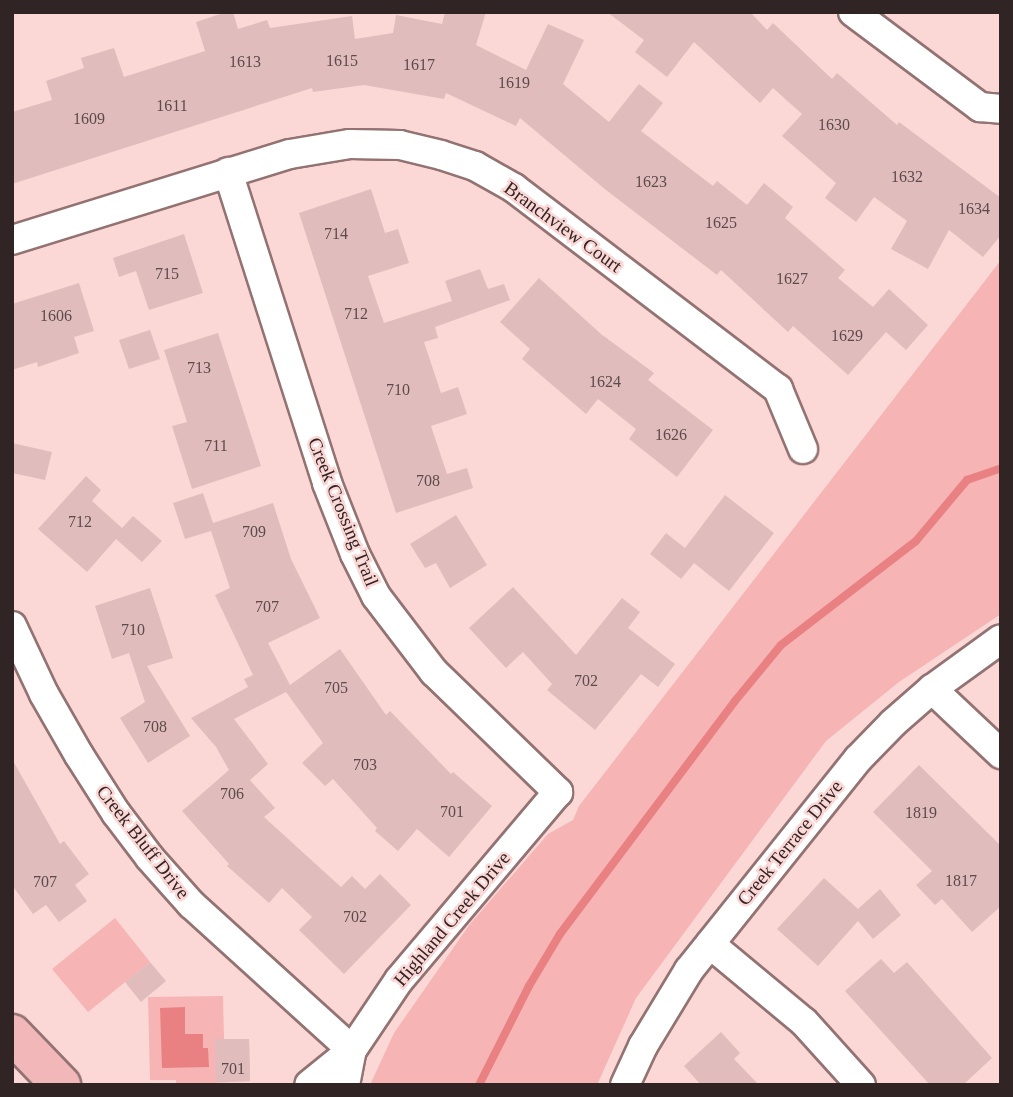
<!DOCTYPE html>
<style>
body{margin:0}
#map{position:relative;width:1013px;height:1097px;overflow:hidden;background:#fbd7d6;font-family:Georgia,serif}
div>[style]{position:absolute}
[style*='--x']{left:calc(var(--x)*1px);top:calc(var(--y)*1px);width:calc(var(--w)*1px);rotate:calc(var(--a)*1deg)}
.green>*{inset:0;background:#f6b4b4}
.water>*{inset:0;background:#e98183}
.stream>*{height:8px;margin:-4px;padding:0 4px;transform-origin:4px;border-radius:4px;background:#e98183}
.building>*{inset:0;background:#e0bdbc}
.roads{filter:drop-shadow(2px 0 #937372) drop-shadow(-2px 0 #937372) drop-shadow(0 2px #937372) drop-shadow(0 -2px #937372)}
.street>*{height:28px;margin:-14px;padding:0 14px;transform-origin:14px;border-radius:14px;background:#fff}
.primary>*{height:38px;margin:-19px;padding:0 19px;transform-origin:19px;border-radius:19px;background:#f2b8b9}
span{translate:-50% -50%;white-space:nowrap;text-align:center;line-height:1.15;-webkit-text-stroke:5px #fbd7d6;paint-order:stroke}
.number-label{font-size:16px;color:#5d4a4a}
.number-label span{-webkit-text-stroke-width:0}
.street-label{font-size:19px;color:#312424}
.frame{position:absolute;inset:0;border:14px solid #312424;pointer-events:none}
</style>
<div id="map">
<div class="green">
<i style="clip-path:polygon(1001px 260px,1001px 614px,899px 682px,826px 741px,636px 998px,597px 1085px,370px 1085px,394px 1033px,470px 924px,548px 834px,573px 820px,579px 806px)"></i>
<i style="clip-path:polygon(115px 918px,150px 962px,88px 1012px,52px 969px)"></i>
<i style="clip-path:polygon(223px 996px,224px 1039px,249px 1039px,250px 1081px,176px 1085px,176px 1080px,150px 1080px,148px 997px)"></i>
</div>
<div class="water">
<i style="clip-path:polygon(185px 1007px,185px 1034px,203px 1034px,203px 1048px,208px 1048px,209px 1067px,162px 1068px,160px 1008px)"></i>
</div>
<div class="stream">
<i style="--x:479;--y:1085;--w:111;--a:-63.2"></i>
<i style="--x:529;--y:986;--w:61;--a:-59.2"></i>
<i style="--x:560;--y:934;--w:291;--a:-53.1"></i>
<i style="--x:735;--y:701;--w:72;--a:-50.6"></i>
<i style="--x:781;--y:645;--w:170;--a:-37.6"></i>
<i style="--x:916;--y:541;--w:80;--a:-50.1"></i>
<i style="--x:967;--y:480;--w:36;--a:-19"></i>
</div>
<div class="building">
<i style="clip-path:polygon(226px 12px,233px 12px,238px 29px,267px 20px,270px 28px,352px 16px,355px 39px,393px 33px,396px 15px,442px 24px,445px 12px,486px 12px,476px 45px,526px 70px,548px 24px,584px 40px,563px 84px,609px 122px,639px 84px,663px 103px,641px 131px,713px 186px,717px 181px,747px 205px,764px 183px,793px 207px,785px 218px,845px 270px,838px 278px,873px 307px,889px 289px,928px 325px,906px 350px,886px 332px,848px 375px,793px 326px,788px 332px,721px 270px,717px 275px,606px 190px,520px 118px,516px 126px,446px 93px,444px 99px,364px 85px,313px 92px,312px 88px,12px 184px,12px 112px,52px 100px,46px 81px,84px 68px,81px 58px,114px 48px,124px 77px,205px 51px,196px 22px)"></i>
<i style="clip-path:polygon(607px 12px,750px 12px,767px 30px,773px 23px,832px 79px,837px 73px,897px 125px,899px 122px,1001px 198px,1001px 235px,983px 257px,949px 230px,928px 269px,891px 249px,907px 221px,874px 197px,856px 222px,825px 198px,836px 183px,782px 136px,802px 114px,773px 88px,760px 103px,694px 42px,667px 77px,635px 52px,644px 40px)"></i>
<i style="clip-path:polygon(371px 189px,385px 233px,398px 229px,409px 263px,368px 276px,384px 323px,452px 301px,445px 281px,480px 269px,488px 289px,504px 284px,510px 300px,435px 327px,438px 338px,424px 342px,441px 393px,458px 387px,467px 414px,431px 426px,447px 474px,467px 468px,473px 488px,396px 513px,299px 213px)"></i>
<i style="clip-path:polygon(184px 234px,203px 293px,149px 310px,136px 271px,119px 277px,113px 258px)"></i>
<i style="clip-path:polygon(539px 278px,601px 334px,654px 373px,648px 380px,713px 430px,677px 477px,629px 439px,636px 429px,598px 399px,586px 414px,522px 359px,530px 349px,500px 322px)"></i>
<i style="clip-path:polygon(79px 283px,94px 331px,74px 337px,79px 353px,38px 367px,37px 362px,12px 370px,12px 304px)"></i>
<i style="clip-path:polygon(150px 330px,160px 359px,129px 369px,119px 340px)"></i>
<i style="clip-path:polygon(218px 333px,261px 466px,192px 489px,172px 426px,187px 422px,164px 350px)"></i>
<i style="clip-path:polygon(12px 443px,52px 452px,45px 480px,12px 473px)"></i>
<i style="clip-path:polygon(86px 476px,101px 490px,92px 501px,122px 528px,133px 516px,162px 541px,142px 562px,116px 539px,87px 572px,38px 529px)"></i>
<i style="clip-path:polygon(203px 493px,213px 523px,273px 503px,291px 559px,320px 618px,268px 643px,290px 685px,340px 649px,386px 715px,390px 711px,451px 774px,453px 772px,492px 806px,449px 857px,417px 829px,398px 851px,375px 831px,377px 828px,333px 779px,325px 786px,302px 763px,323px 743px,286px 692px,234px 719px,268px 764px,250px 780px,275px 808px,264px 817px,341px 887px,352px 876px,365px 889px,380px 874px,411px 905px,344px 974px,299px 930px,312px 917px,282px 888px,269px 903px,227px 866px,229px 864px,182px 811px,229px 770px,216px 747px,191px 718px,248px 687px,244px 679px,253px 675px,215px 595px,230px 588px,211px 531px,185px 539px,173px 503px)"></i>
<i style="clip-path:polygon(725px 495px,774px 533px,729px 591px,694px 563px,681px 579px,650px 554px,666px 533px,685px 548px)"></i>
<i style="clip-path:polygon(456px 515px,487px 565px,450px 588px,436px 563px,425px 568px,410px 544px)"></i>
<i style="clip-path:polygon(513px 587px,576px 655px,622px 598px,640px 612px,628px 628px,675px 664px,658px 687px,641px 674px,595px 730px,547px 690px,552px 684px,523px 652px,506px 668px,469px 628px)"></i>
<i style="clip-path:polygon(150px 588px,173px 658px,147px 666px,190px 736px,148px 763px,120px 718px,145px 702px,129px 653px,112px 659px,95px 606px)"></i>
<i style="clip-path:polygon(12px 759px,60px 844px,64px 841px,89px 874px,75px 885px,87px 901px,59px 922px,46px 905px,33px 914px,12px 885px)"></i>
<i style="clip-path:polygon(919px 765px,1001px 846px,1001px 906px,972px 932px,942px 899px,935px 905px,916px 885px,932px 871px,873px 812px)"></i>
<i style="clip-path:polygon(824px 878px,858px 909px,880px 889px,901px 915px,873px 939px,858px 921px,818px 966px,777px 929px)"></i>
<i style="clip-path:polygon(881px 959px,894px 973px,907px 962px,992px 1058px,963px 1085px,930px 1085px,845px 991px)"></i>
<i style="clip-path:polygon(150px 962px,166px 981px,141px 1002px,125px 982px)"></i>
<i style="clip-path:polygon(721px 1032px,740px 1053px,734px 1059px,759px 1085px,701px 1085px,684px 1066px)"></i>
<i style="clip-path:polygon(215px 1039px,249px 1039px,250px 1081px,216px 1082px)"></i>
</div>
<div class="roads">
<div class="street">
<i style="--x:853;--y:12;--w:159;--a:36.8"></i>
<i style="--x:980;--y:107;--w:21;--a:5"></i>
<i style="--x:228;--y:172;--w:326;--a:72.3"></i>
<i style="--x:327;--y:483;--w:76;--a:68.5"></i>
<i style="--x:355;--y:554;--w:47;--a:63.4"></i>
<i style="--x:376;--y:596;--w:96;--a:52.7"></i>
<i style="--x:434;--y:672;--w:173;--a:44.1"></i>
<i style="--x:558;--y:792;--w:246;--a:130.2"></i>
<i style="--x:399;--y:980;--w:84;--a:123.9"></i>
<i style="--x:352;--y:1050;--w:55;--a:140.9"></i>
<i style="--x:12;--y:240;--w:291;--a:-17.2"></i>
<i style="--x:290;--y:154;--w:61;--a:-9.5"></i>
<i style="--x:350;--y:144;--w:50;--a:1.1"></i>
<i style="--x:400;--y:145;--w:42;--a:13.7"></i>
<i style="--x:441;--y:155;--w:36;--a:18"></i>
<i style="--x:475;--y:166;--w:45;--a:29.4"></i>
<i style="--x:514;--y:188;--w:332;--a:37.3"></i>
<i style="--x:778;--y:389;--w:65;--a:67.4"></i>
<i style="--x:12;--y:626;--w:75;--a:64.8"></i>
<i style="--x:44;--y:694;--w:70;--a:60.2"></i>
<i style="--x:79;--y:755;--w:69;--a:57.5"></i>
<i style="--x:116;--y:813;--w:56;--a:52.9"></i>
<i style="--x:150;--y:858;--w:62;--a:48.3"></i>
<i style="--x:191;--y:904;--w:217;--a:42.2"></i>
<i style="--x:932;--y:689;--w:95;--a:43.3"></i>
<i style="--x:710;--y:944;--w:122;--a:39.7"></i>
<i style="--x:804;--y:1022;--w:85;--a:47.9"></i>
<i style="--x:345;--y:1085;--w:36;--a:-79"></i>
<i style="--x:625;--y:1085;--w:43;--a:-65.2"></i>
<i style="--x:643;--y:1046;--w:89;--a:-58.8"></i>
<i style="--x:689;--y:970;--w:270;--a:-51.3"></i>
<i style="--x:858;--y:759;--w:50;--a:-45.8"></i>
<i style="--x:893;--y:723;--w:52;--a:-41.1"></i>
<i style="--x:932;--y:689;--w:85;--a:-35.9"></i>
</div>
<div class="primary">
<i style="--x:12;--y:1034;--w:71;--a:46.1"></i>
</div>
</div>
<div class="number-label">
<span style="left:342px;top:61px">1615</span>
<span style="left:245px;top:62px">1613</span>
<span style="left:419px;top:65px">1617</span>
<span style="left:514px;top:83px">1619</span>
<span style="left:172px;top:106px">1611</span>
<span style="left:89px;top:119px">1609</span>
<span style="left:834px;top:125px">1630</span>
<span style="left:907px;top:177px">1632</span>
<span style="left:651px;top:182px">1623</span>
<span style="left:974px;top:209px">1634</span>
<span style="left:721px;top:223px">1625</span>
<span style="left:336px;top:234px">714</span>
<span style="left:167px;top:274px">715</span>
<span style="left:792px;top:279px">1627</span>
<span style="left:356px;top:314px">712</span>
<span style="left:56px;top:316px">1606</span>
<span style="left:847px;top:336px">1629</span>
<span style="left:199px;top:368px">713</span>
<span style="left:605px;top:382px">1624</span>
<span style="left:398px;top:390px">710</span>
<span style="left:671px;top:435px">1626</span>
<span style="left:216px;top:446px">711</span>
<span style="left:428px;top:481px">708</span>
<span style="left:80px;top:522px">712</span>
<span style="left:254px;top:532px">709</span>
<span style="left:267px;top:607px">707</span>
<span style="left:133px;top:630px">710</span>
<span style="left:586px;top:681px">702</span>
<span style="left:336px;top:688px">705</span>
<span style="left:155px;top:727px">708</span>
<span style="left:365px;top:765px">703</span>
<span style="left:232px;top:794px">706</span>
<span style="left:452px;top:812px">701</span>
<span style="left:921px;top:813px">1819</span>
<span style="left:961px;top:881px">1817</span>
<span style="left:45px;top:882px">707</span>
<span style="left:355px;top:917px">702</span>
<span style="left:233px;top:1069px">701</span>
</div>
<div class="street-label">
<span style="left:563px;top:227px;rotate:36deg">Branchview Court</span>
<span style="left:343px;top:512px;rotate:68deg">Creek Crossing Trail</span>
<span style="left:143px;top:842px;rotate:52deg">Creek Bluff Drive</span>
<span style="left:790px;top:843px;rotate:-51deg">Creek Terrace Drive</span>
<span style="left:452px;top:919px;rotate:-50deg">Highland Creek Drive</span>
</div>
<div class="frame"></div>
</div>
